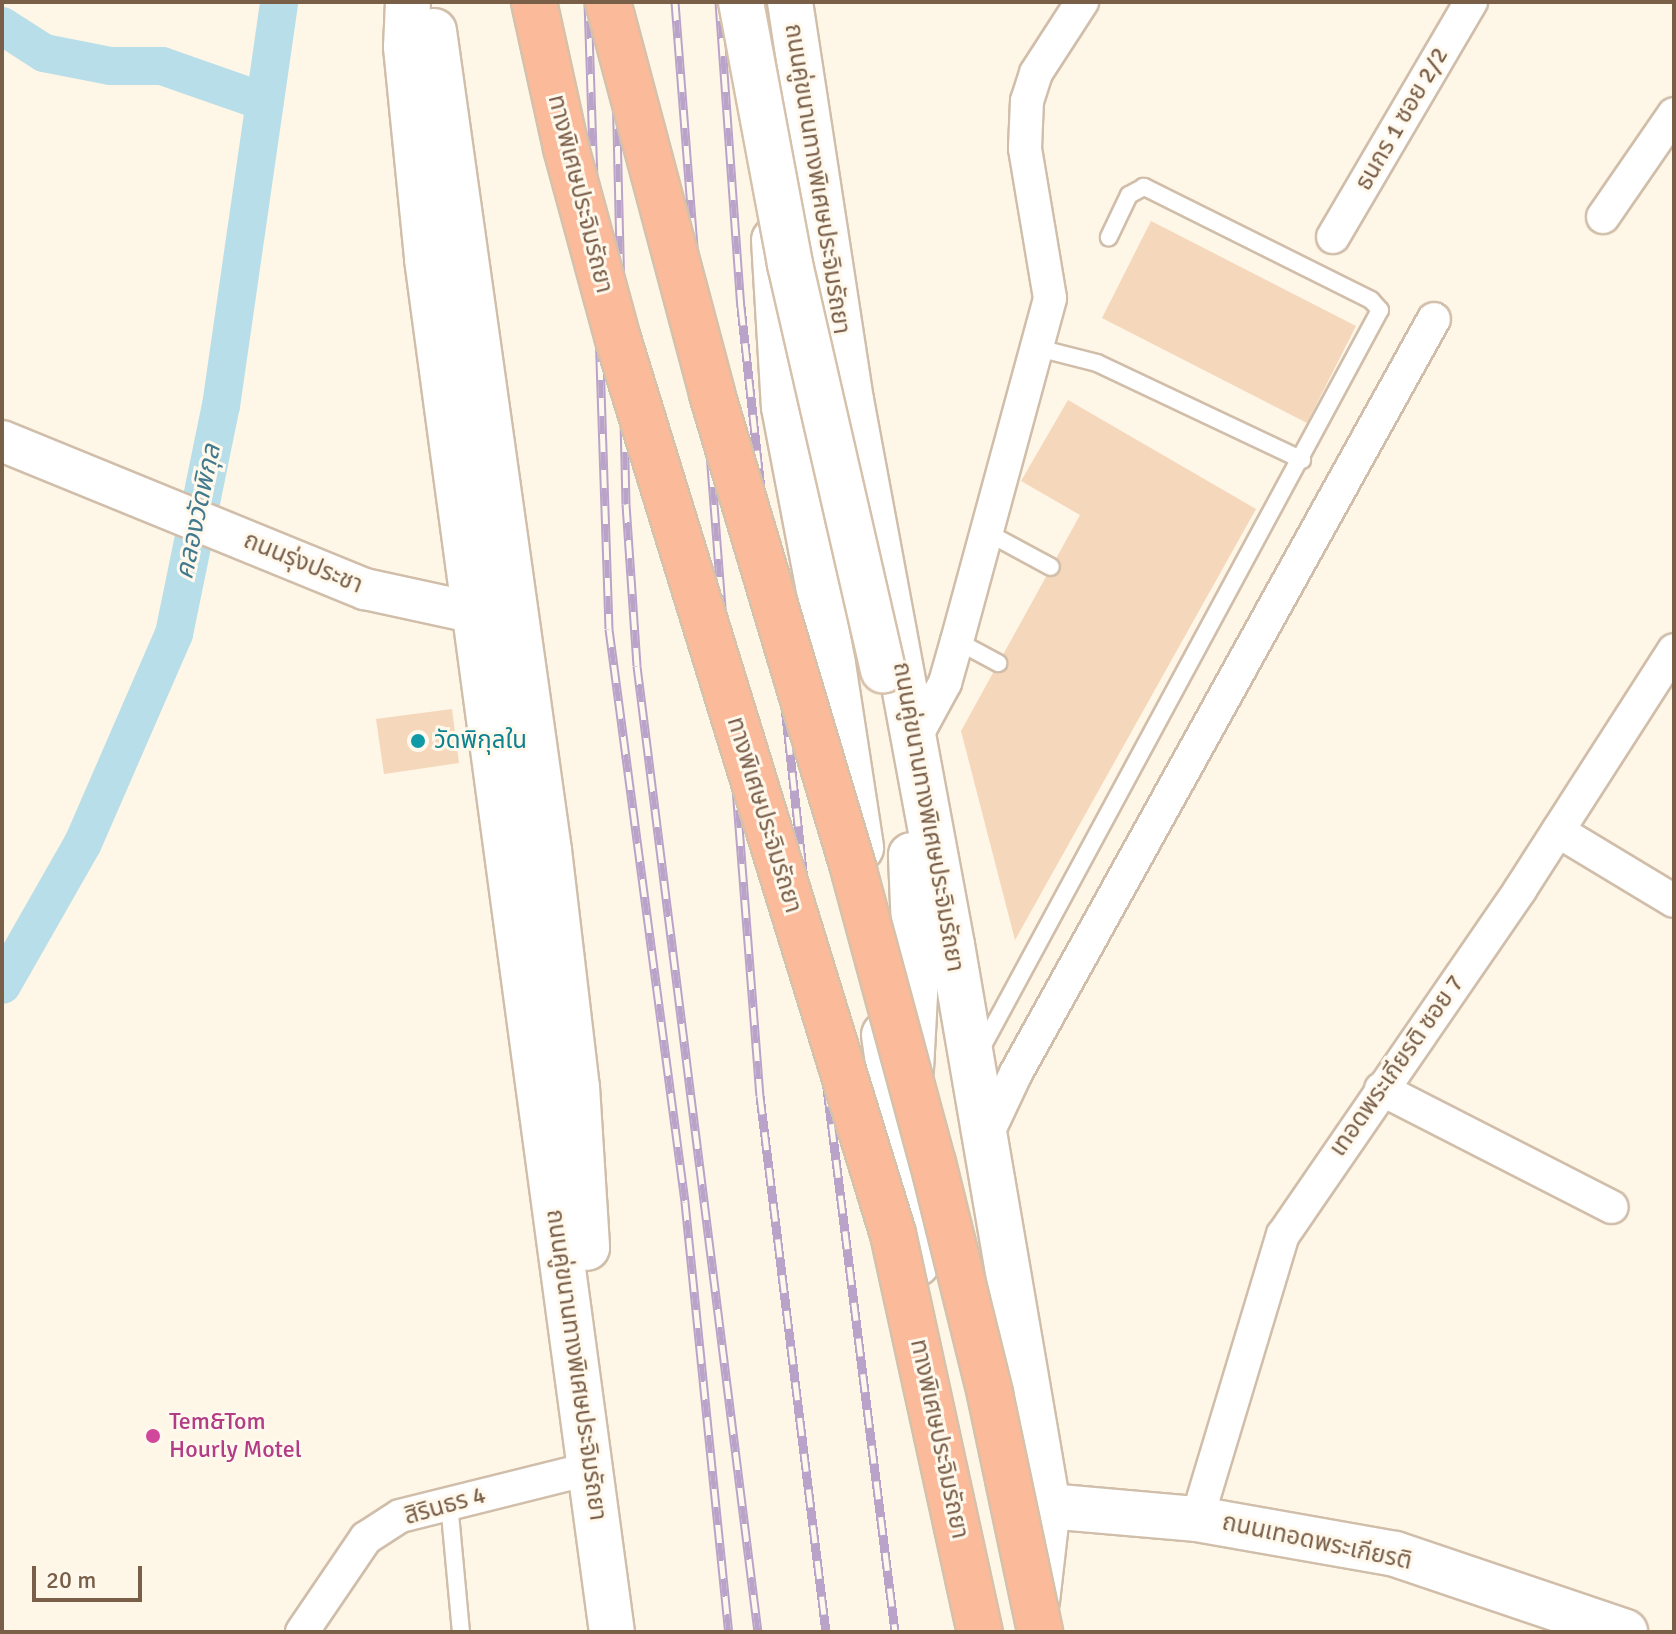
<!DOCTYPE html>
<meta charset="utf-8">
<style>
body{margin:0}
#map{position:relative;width:1676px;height:1634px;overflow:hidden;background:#fef6e6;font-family:Signika,"Noto Sans Thai",sans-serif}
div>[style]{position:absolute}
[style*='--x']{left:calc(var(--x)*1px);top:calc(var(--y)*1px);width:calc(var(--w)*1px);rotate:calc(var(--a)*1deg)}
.canal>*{height:38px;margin:-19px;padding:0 19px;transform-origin:19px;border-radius:19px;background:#b8dee9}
.building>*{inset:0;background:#f5d7bb}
.roads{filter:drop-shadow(2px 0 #d0beaa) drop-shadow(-2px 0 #d0beaa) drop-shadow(0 2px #d0beaa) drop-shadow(0 -2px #d0beaa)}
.service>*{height:16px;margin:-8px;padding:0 8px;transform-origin:8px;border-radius:8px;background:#fff}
.minor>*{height:32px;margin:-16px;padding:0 16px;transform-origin:16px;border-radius:16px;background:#fff}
.tertiary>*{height:40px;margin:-20px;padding:0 20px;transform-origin:20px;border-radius:20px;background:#fff}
.secondary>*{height:44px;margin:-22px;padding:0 22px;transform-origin:22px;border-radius:22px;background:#fff}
.rail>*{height:9px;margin-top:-4.5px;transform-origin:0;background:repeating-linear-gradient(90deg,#fff9ed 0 18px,#baa3c9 0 36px);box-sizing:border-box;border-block:2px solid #baa3c9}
.bridges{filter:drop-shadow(2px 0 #d6c1aa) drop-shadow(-2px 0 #d6c1aa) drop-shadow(0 2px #d6c1aa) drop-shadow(0 -2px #d6c1aa)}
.secondary-bridge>*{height:44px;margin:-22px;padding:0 22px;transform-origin:22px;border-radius:22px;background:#fff}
.motorway-bridge>*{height:44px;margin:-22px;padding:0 22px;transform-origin:22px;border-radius:22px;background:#fbba99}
.dots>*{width:22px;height:22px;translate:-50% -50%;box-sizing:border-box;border:4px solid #fff9ed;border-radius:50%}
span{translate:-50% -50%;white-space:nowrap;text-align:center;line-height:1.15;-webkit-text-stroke:6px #fff9ed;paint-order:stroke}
.street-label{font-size:24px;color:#795e48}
.culture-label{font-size:24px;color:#0d838f}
.left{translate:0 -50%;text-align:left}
.hotel-label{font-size:24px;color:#b23c85}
.water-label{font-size:26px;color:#417a8e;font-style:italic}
.frame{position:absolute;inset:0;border:4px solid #795e48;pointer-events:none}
.scale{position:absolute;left:32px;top:1566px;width:110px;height:36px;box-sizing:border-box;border:4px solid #795e48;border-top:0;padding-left:10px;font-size:24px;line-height:28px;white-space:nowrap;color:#795e48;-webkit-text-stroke:6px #fff9ed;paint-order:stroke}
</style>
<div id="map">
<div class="canal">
<i style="--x:2;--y:26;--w:50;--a:32.7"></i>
<i style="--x:44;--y:53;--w:67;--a:11.1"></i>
<i style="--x:110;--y:66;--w:52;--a:0"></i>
<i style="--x:162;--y:66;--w:109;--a:19.3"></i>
<i style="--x:2;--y:985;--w:163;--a:-60.3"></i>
<i style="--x:83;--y:843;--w:228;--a:-66.5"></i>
<i style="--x:174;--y:634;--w:233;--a:-78.4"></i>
<i style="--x:221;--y:406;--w:408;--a:-81.8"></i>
</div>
<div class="building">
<i style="clip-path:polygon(1151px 221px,1356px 326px,1307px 423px,1102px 318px)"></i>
<i style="clip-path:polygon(1068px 400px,1256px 509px,1015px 940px,961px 731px,1080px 515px,1021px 481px)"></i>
<i style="clip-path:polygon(452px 709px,459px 763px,384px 774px,376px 719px)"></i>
</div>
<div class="roads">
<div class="service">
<i style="--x:1038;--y:348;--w:61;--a:14.3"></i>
<i style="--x:1097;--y:363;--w:227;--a:25.3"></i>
<i style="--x:990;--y:534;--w:69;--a:28.4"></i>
<i style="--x:957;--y:641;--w:47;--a:28.2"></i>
<i style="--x:980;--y:1051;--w:842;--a:-61.64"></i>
<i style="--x:1380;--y:310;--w:13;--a:-132"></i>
<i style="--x:1371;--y:300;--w:254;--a:-153.5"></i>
<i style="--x:1144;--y:187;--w:17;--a:152"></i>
<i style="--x:1129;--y:195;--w:47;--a:115.5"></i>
<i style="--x:449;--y:1503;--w:130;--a:84.7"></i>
</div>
<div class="minor">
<i style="--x:1603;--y:217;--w:125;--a:-55.4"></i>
<i style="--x:1333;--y:237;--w:273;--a:-59.6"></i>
<i style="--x:915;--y:738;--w:63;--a:-61.4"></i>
<i style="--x:945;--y:683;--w:44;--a:-74.1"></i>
<i style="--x:957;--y:641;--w:355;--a:-74.8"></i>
<i style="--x:1050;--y:298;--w:152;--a:-99.5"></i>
<i style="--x:1025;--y:148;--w:47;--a:-87.6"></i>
<i style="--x:1027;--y:101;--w:29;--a:-72"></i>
<i style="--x:1036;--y:73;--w:85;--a:-57.1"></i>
<i style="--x:1558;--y:831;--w:135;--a:31.1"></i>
<i style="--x:1381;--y:1089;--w:259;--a:27.1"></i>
<i style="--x:984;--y:1141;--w:75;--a:-64.8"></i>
<i style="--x:1016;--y:1073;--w:862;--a:-61"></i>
<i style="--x:1197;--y:1519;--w:297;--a:-73.2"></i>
<i style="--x:1283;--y:1235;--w:419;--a:-55.5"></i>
<i style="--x:1520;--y:890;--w:285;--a:-57.3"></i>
<i style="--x:302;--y:1632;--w:114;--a:-55.8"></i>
<i style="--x:366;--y:1538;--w:40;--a:-32.9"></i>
<i style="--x:400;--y:1516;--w:198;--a:-14"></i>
</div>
<div class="tertiary">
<i style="--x:2;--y:441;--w:392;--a:22.2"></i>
<i style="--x:365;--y:589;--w:113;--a:12.3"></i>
</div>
<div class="secondary">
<i style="--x:408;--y:2;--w:45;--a:92.5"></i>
<i style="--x:406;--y:47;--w:213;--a:84.3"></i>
<i style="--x:427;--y:259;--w:1385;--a:82.33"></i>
<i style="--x:790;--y:2;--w:403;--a:81.3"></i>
<i style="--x:851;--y:400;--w:554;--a:79.5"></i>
<i style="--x:952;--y:945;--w:569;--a:80.29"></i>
<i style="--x:1048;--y:1506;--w:96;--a:96.6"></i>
<i style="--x:434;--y:31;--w:827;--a:82.01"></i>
<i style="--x:549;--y:850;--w:239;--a:83.3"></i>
<i style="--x:577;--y:1087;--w:161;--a:86.4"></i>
<i style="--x:774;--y:240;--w:167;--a:86.6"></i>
<i style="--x:784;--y:407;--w:262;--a:79.2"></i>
<i style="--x:833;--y:664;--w:186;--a:81.3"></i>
<i style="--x:884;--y:1035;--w:231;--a:81.8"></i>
<i style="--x:911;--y:1069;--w:93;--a:-86.9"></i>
<i style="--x:916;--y:976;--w:121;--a:-92.4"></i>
<i style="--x:1048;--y:1506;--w:150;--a:5"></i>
<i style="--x:1197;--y:1519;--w:201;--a:10"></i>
<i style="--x:1395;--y:1554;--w:243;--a:18.7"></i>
</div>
</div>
<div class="rail">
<i style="--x:588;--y:2;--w:627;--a:88.08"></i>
<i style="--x:609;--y:629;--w:578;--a:82.44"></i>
<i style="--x:685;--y:1202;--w:432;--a:84.2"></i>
<i style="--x:614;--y:2;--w:502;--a:88.63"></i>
<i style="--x:626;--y:504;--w:162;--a:86.1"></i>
<i style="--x:637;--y:666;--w:974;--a:82.86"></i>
<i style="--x:675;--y:2;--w:1097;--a:85.56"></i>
<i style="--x:760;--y:1096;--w:540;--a:82.98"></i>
<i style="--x:719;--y:2;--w:306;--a:85.9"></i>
<i style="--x:741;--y:307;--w:786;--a:83.72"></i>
<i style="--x:827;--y:1088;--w:548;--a:82.87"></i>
</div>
<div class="bridges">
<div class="secondary-bridge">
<i style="--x:741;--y:2;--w:267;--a:79.4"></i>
<i style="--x:790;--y:264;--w:417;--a:77.1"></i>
</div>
<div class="motorway-bridge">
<i style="--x:534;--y:2;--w:149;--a:77.6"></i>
<i style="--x:566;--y:148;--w:198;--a:74.8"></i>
<i style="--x:618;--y:339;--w:936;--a:72.92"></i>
<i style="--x:893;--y:1234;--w:407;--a:77.7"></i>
<i style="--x:608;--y:2;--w:406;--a:75.1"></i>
<i style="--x:712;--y:394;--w:498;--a:73.4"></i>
<i style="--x:854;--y:871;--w:302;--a:74.9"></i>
<i style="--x:933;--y:1163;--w:238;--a:76.1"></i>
<i style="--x:990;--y:1394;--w:243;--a:78.1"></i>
</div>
</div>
<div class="dots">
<i style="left:418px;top:741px;background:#0f9aa8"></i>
<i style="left:153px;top:1436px;background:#d1479c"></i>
</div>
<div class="street-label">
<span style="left:1402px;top:119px;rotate:-60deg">ธนกร 1 ซอย 2/2</span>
<span style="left:817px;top:179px;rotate:81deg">ถนนคู่ขนานทางพิเศษประจิมรัถยา</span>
<span style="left:580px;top:194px;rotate:76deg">ทางพิเศษประจิมรัถยา</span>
<span style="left:303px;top:563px;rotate:22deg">ถนนรุ่งประชา</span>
<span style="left:764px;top:815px;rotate:73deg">ทางพิเศษประจิมรัถยา</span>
<span style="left:928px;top:817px;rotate:80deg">ถนนคู่ขนานทางพิเศษประจิมรัถยา</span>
<span style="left:1397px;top:1066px;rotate:-55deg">เทอดพระเกียรติ ซอย 7</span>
<span style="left:576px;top:1365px;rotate:82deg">ถนนคู่ขนานทางพิเศษประจิมรัถยา</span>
<span style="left:939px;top:1439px;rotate:78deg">ทางพิเศษประจิมรัถยา</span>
<span style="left:445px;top:1506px;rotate:-16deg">สิรินธร 4</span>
<span style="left:1317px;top:1542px;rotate:12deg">ถนนเทอดพระเกียรติ</span>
</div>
<div class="culture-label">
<span class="left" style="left:434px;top:741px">วัดพิกุลใน</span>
</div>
<div class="hotel-label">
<span class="left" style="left:169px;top:1436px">Tem&amp;Tom<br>Hourly Motel</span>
</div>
<div class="water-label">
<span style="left:199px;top:512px;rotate:-78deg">คลองวัดพิกุล</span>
</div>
<div class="frame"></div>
<div class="scale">20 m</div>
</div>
